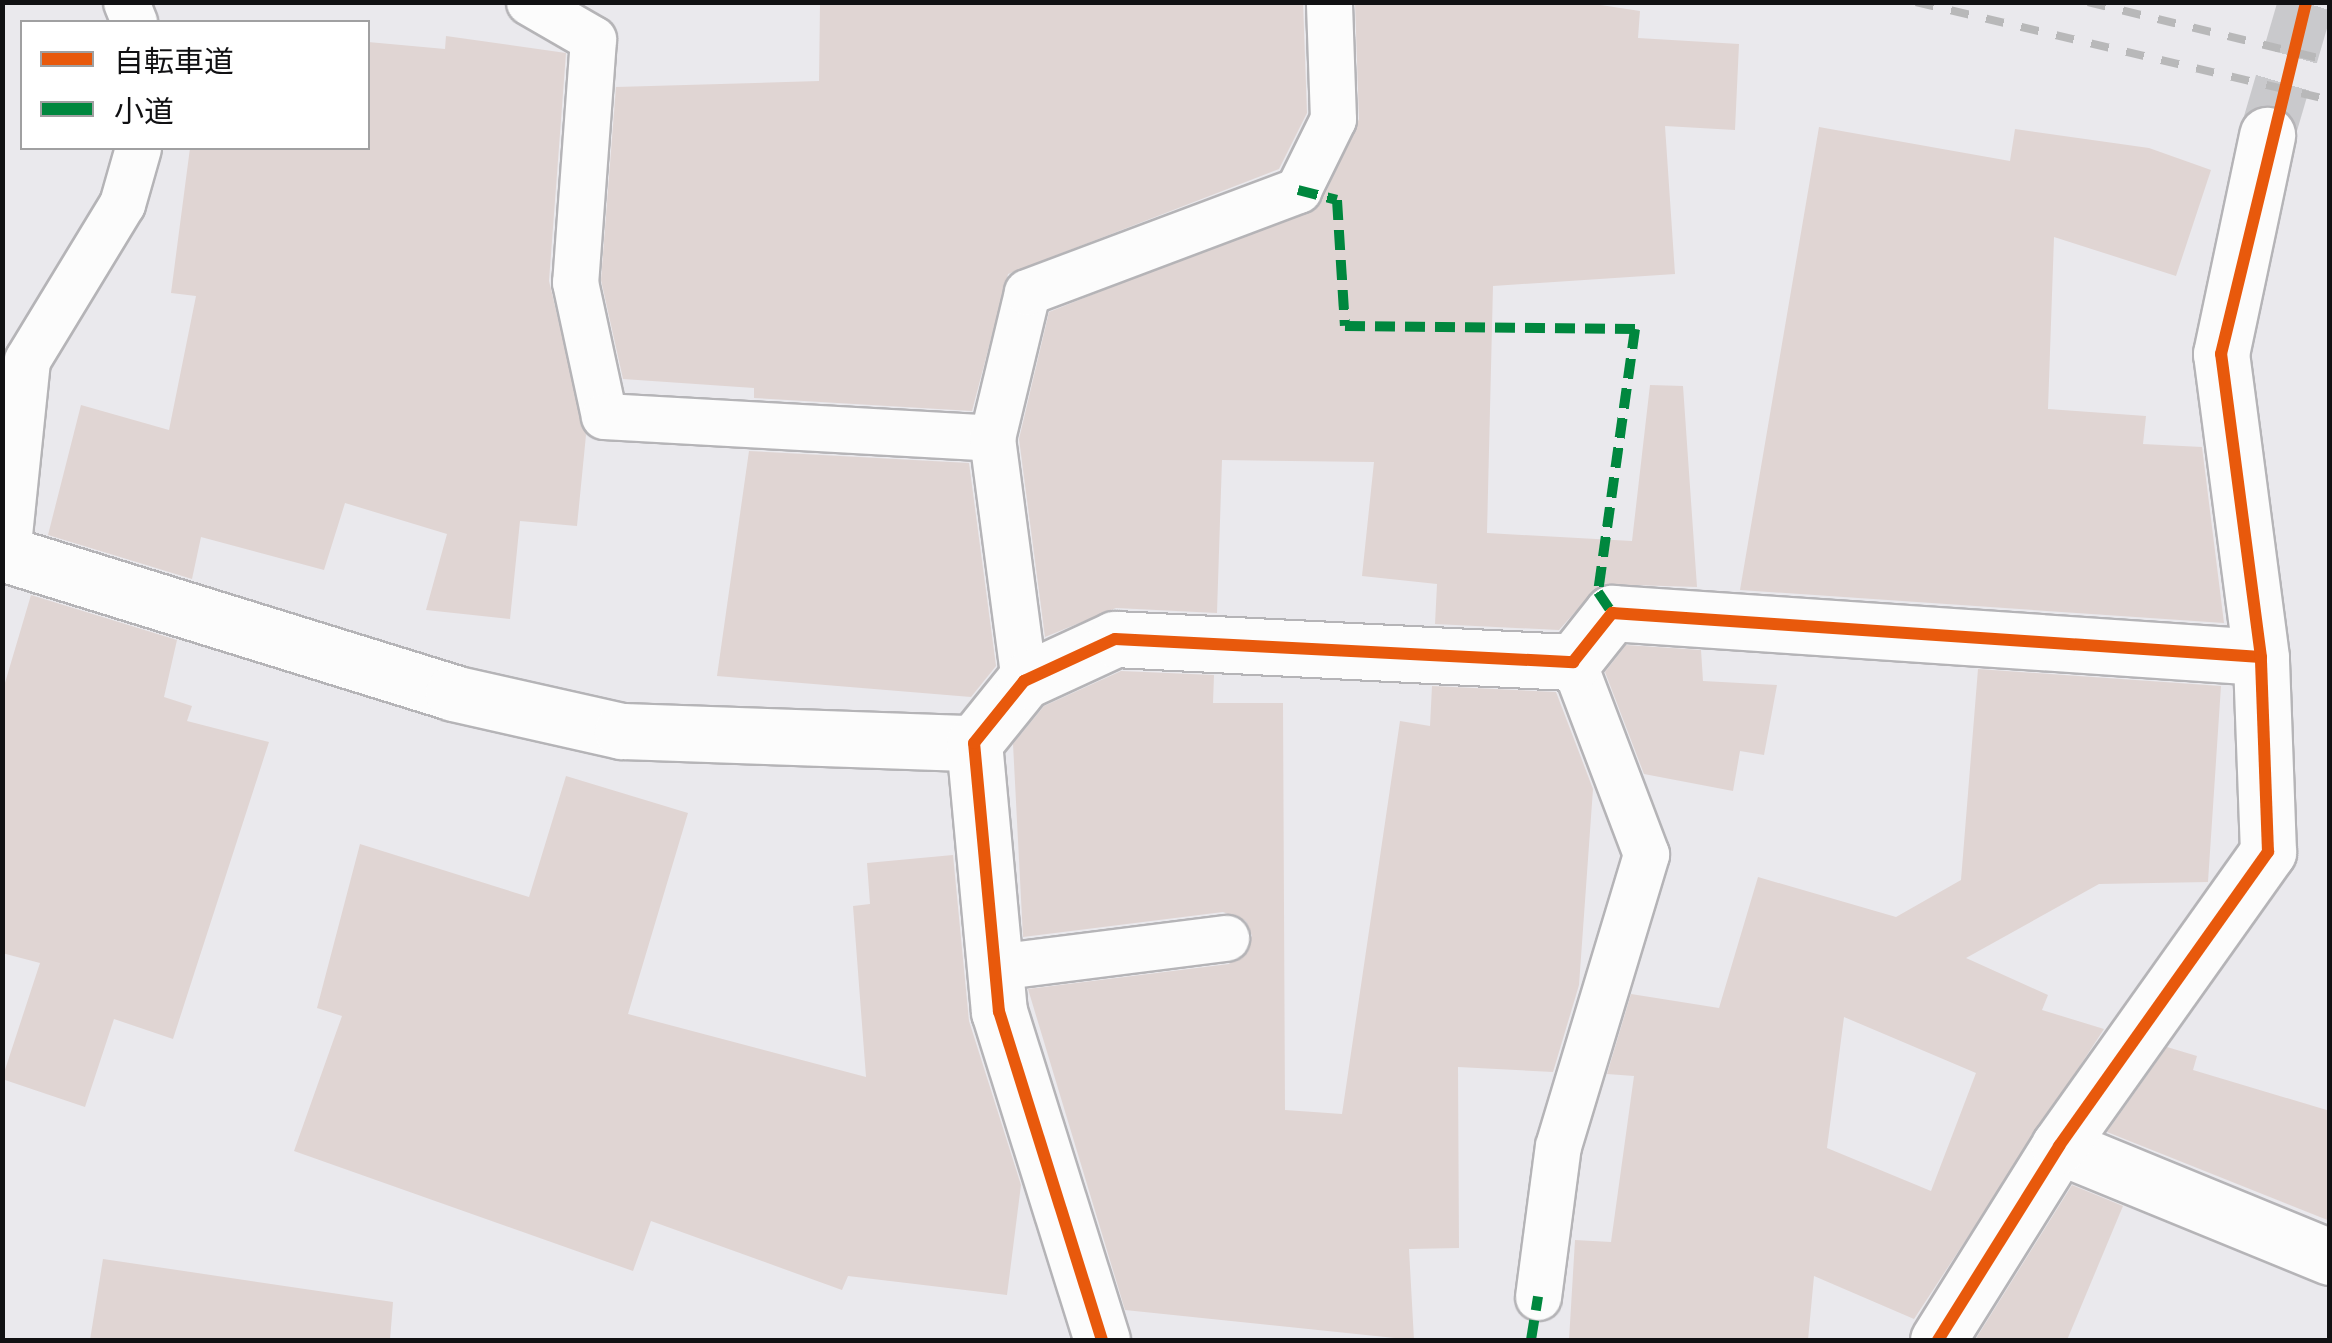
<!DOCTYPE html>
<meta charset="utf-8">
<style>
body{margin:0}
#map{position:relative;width:2332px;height:1343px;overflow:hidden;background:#eae9ed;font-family:Mulish,"Noto Sans JP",sans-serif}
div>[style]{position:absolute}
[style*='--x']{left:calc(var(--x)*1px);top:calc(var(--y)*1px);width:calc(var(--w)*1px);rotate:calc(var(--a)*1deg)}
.building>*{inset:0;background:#e0d5d3}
.minor-tunnel>*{height:55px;margin-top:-27.5px;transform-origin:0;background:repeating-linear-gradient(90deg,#c9c9cc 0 55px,transparent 0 83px)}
.roads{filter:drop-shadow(2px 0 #b5b4b7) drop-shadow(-2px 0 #b5b4b7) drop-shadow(0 2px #b5b4b7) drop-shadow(0 -2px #b5b4b7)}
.service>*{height:45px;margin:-22.5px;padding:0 22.5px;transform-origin:22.5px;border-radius:22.5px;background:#fcfcfc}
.minor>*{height:55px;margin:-27.5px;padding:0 27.5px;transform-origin:27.5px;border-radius:27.5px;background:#fcfcfc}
.rail>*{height:8px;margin-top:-4px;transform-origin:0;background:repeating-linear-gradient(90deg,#b8b8b9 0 18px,transparent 0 36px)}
.quiet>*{height:10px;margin-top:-5px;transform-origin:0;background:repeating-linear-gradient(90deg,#00873e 0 20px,transparent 0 30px)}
.cycleway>*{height:12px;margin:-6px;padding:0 6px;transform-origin:6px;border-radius:6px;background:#e8590c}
span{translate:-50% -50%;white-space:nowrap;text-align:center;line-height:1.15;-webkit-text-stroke:8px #fff;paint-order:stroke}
.frame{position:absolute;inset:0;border:5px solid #111113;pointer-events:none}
.legend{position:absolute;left:20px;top:20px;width:350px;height:130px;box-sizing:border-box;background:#fff;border:2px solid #a0a0a1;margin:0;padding:12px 18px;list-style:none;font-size:30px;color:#111113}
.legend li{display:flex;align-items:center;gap:20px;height:50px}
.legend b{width:50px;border:2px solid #a0a0a1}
</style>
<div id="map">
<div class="building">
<i style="clip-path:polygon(820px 2px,1303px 2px,1307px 113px,1279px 169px,1008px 274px,972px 411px,754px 398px,754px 388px,623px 379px,601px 280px,616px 87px,819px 81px)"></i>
<i style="clip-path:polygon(1355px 2px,1581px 2px,1640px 11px,1638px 38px,1739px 44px,1735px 130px,1665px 126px,1675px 274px,1493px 286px,1487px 533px,1632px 541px,1650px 385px,1683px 386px,1697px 587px,1600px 584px,1559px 630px,1435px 624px,1437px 584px,1362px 576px,1374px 462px,1222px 460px,1217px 613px,1116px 608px,1045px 637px,1019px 439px,1049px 312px,1321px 203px,1359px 119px)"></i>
<i style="clip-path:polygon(446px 36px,566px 53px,549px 281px,586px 435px,577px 526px,520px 521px,510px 619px,426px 610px,447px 534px,345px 503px,324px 570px,201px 537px,192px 579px,48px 535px,81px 405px,169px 430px,196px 296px,171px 293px,190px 148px,368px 148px,368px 42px,445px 49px)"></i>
<i style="clip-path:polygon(1819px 127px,2010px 161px,2015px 129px,2149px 148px,2211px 170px,2176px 276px,2054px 237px,2048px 409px,2146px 416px,2143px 444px,2202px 447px,2224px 623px,1740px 590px)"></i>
<i style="clip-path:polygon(749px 451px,969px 463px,996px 666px,971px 697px,717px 676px)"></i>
<i style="clip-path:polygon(31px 595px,177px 640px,164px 697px,192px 706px,187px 721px,269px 742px,173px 1039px,114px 1019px,85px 1107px,2px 1079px,40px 963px,2px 953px,2px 693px)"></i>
<i style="clip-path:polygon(1626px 645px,1701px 650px,1703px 681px,1777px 685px,1764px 755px,1740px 751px,1733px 791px,1644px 774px,1605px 672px)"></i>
<i style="clip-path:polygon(evenodd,1978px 669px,2221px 686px,2208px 882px,2099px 884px,1966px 958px,2048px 995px,2042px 1010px,2104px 1029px,1914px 1319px,1814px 1276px,1808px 1340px,1569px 1340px,1575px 1240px,1611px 1242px,1634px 1076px,1607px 1074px,1631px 994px,1719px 1008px,1758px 877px,1896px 917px,1961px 880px,1978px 669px,1844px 1017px,1976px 1073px,1931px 1191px,1827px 1148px,1844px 1017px)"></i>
<i style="clip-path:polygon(1121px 671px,1214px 675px,1213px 703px,1283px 703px,1285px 1110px,1342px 1114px,1400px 721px,1430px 726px,1432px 686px,1556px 692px,1593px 789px,1579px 985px,1553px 1072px,1458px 1067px,1459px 1248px,1409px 1249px,1414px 1340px,1125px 1310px,1028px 989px,1229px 964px,1252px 936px,1246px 921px,1223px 912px,1023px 937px,1013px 744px,1044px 706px)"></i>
<i style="clip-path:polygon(566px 776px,688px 813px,628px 1014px,866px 1077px,853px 906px,870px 904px,867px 863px,953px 855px,969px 1021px,1021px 1185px,1007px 1295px,848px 1276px,842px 1290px,651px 1221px,633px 1271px,294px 1151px,342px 1016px,317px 1008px,360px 844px,529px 897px)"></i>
<i style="clip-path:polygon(2167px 1047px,2197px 1056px,2193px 1070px,2330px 1111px,2330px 1221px,2107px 1132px)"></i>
<i style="clip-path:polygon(2072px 1185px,2123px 1206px,2067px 1340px,1975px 1340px)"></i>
<i style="clip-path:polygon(103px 1259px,393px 1302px,390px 1340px,90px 1340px)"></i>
</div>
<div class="minor-tunnel">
<i style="--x:2267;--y:135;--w:139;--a:-73.7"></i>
</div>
<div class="roads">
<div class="service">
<i style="--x:126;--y:2;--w:22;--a:68"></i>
<i style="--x:529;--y:2;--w:74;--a:30"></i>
<i style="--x:593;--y:39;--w:244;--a:94.2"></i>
<i style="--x:575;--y:282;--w:137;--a:77.8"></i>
<i style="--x:604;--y:416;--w:389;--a:3.2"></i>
<i style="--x:7;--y:554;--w:195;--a:-84.1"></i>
<i style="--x:27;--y:360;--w:183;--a:-58.7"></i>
<i style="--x:122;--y:204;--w:58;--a:-74.1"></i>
<i style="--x:1024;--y:681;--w:245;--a:-97.5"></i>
<i style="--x:992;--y:438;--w:150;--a:-76.5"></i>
<i style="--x:1027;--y:292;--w:290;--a:-20.6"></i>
<i style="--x:1298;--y:190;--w:79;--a:-63.8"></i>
<i style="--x:1333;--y:119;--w:117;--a:-92"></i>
<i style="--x:995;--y:967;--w:233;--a:-7.2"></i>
<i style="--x:1538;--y:1297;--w:152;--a:-82.5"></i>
<i style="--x:1558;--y:1146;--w:305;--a:-73.2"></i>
<i style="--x:1646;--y:854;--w:205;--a:-110.8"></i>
</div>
<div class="minor">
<i style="--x:2;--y:553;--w:472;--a:17.2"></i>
<i style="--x:453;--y:693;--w:173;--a:12.7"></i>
<i style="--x:622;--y:731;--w:352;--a:2"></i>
<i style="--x:2059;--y:1146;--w:293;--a:22.3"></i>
<i style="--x:1102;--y:1340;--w:344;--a:-107.4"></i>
<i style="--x:999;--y:1012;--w:270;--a:-95.3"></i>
<i style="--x:974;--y:743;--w:80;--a:-51.1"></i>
<i style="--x:1024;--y:681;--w:100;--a:-24.8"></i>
<i style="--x:1115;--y:639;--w:459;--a:2.9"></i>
<i style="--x:1573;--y:662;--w:63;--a:-51.5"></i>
<i style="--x:1612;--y:613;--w:650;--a:3.88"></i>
<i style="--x:1938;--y:1340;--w:229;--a:-58"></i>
<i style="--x:2059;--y:1146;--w:361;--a:-54.6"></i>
<i style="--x:2268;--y:852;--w:195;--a:-92.1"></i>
<i style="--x:2261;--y:657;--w:306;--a:-97.5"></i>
<i style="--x:2221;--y:354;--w:224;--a:-78.1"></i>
</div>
</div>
<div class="rail">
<i style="--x:1916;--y:2;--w:425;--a:13.3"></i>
<i style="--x:2088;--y:2;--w:249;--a:13.7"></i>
</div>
<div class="quiet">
<i style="--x:1298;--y:190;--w:40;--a:14.4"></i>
<i style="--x:1337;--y:200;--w:126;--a:86.4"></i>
<i style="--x:1345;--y:326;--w:290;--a:0.6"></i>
<i style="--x:1635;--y:329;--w:266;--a:98"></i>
<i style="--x:1598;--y:592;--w:25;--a:56"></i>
<i style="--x:1531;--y:1340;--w:44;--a:-80.8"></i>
</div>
<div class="cycleway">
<i style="--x:1102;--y:1340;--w:344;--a:-107.4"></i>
<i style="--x:999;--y:1012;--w:270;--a:-95.3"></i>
<i style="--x:974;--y:743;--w:80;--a:-51.1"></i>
<i style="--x:1024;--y:681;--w:100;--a:-24.8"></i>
<i style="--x:1115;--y:639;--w:459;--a:2.9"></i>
<i style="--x:1573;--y:662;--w:63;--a:-51.5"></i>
<i style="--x:1612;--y:613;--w:650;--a:3.88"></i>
<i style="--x:1938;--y:1340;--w:229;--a:-58"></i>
<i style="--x:2059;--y:1146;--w:361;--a:-54.6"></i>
<i style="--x:2268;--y:852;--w:195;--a:-92.1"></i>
<i style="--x:2261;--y:657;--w:306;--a:-97.5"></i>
<i style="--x:2221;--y:354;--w:362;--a:-76.4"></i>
</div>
<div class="frame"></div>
<ul class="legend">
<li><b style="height:12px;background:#e8590c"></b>自転車道</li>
<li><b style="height:12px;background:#00873e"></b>小道</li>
</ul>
</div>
